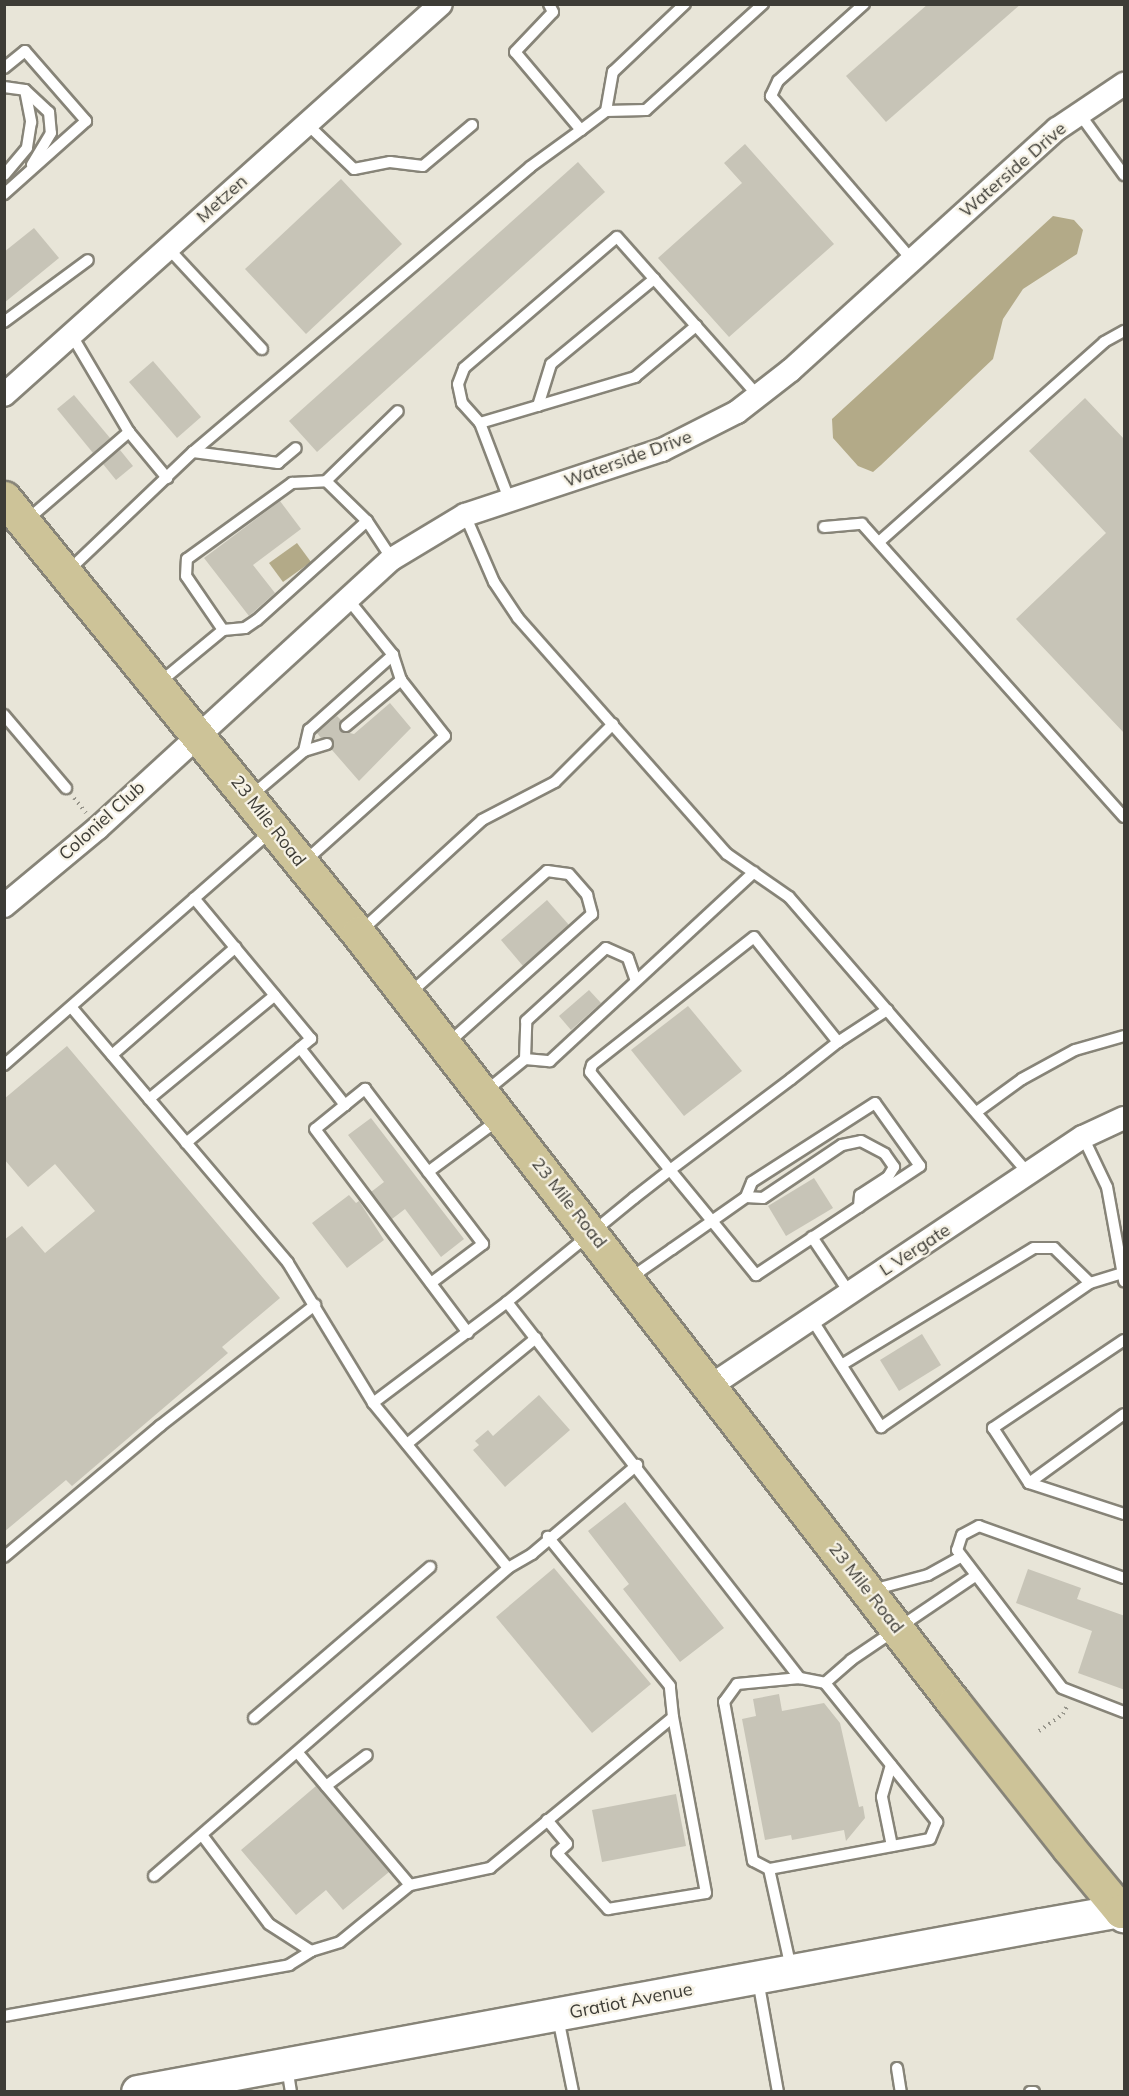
<!DOCTYPE html>
<style>
body{margin:0}
#map{position:relative;width:1129px;height:2096px;overflow:hidden;background:#e8e5d8;font-family:Mulish,sans-serif}
div>[style]{position:absolute}
[style*='--x']{left:calc(var(--x)*1px);top:calc(var(--y)*1px);width:calc(var(--w)*1px);rotate:calc(var(--a)*1deg)}
.water>*{inset:0;background:#b3aa88}
.building>*{inset:0;background:#c7c4b7}
.path>*{height:4px;margin-top:-2px;transform-origin:0;background:repeating-linear-gradient(90deg,#96948a 0 1.5px,transparent 0 6px)}
.roads{filter:drop-shadow(2px 0 #878478) drop-shadow(-2px 0 #878478) drop-shadow(0 2px #878478) drop-shadow(0 -2px #878478)}
.lane>*{height:10px;margin:-5px;padding:0 5px;transform-origin:5px;border-radius:5px;background:#fff}
.street>*{height:22px;margin:-11px;padding:0 11px;transform-origin:11px;border-radius:11px;background:#fff}
.secondary>*{height:32px;margin:-16px;padding:0 16px;transform-origin:16px;border-radius:16px;background:#fff}
.primary>*{height:33px;margin:-16.5px;padding:0 16.5px;transform-origin:16.5px;border-radius:16.5px;background:#cdc398}
span{translate:-50% -50%;white-space:nowrap;text-align:center;line-height:1.15;-webkit-text-stroke:4.5px #f6f2e5;paint-order:stroke}
.street-label{font-size:18px;color:#3d3c36}
.frame{position:absolute;inset:0;border:6px solid #3d3c36;pointer-events:none}
</style>
<div id="map">
<div class="water">
<i style="clip-path:polygon(1053px 216px,1074px 220px,1083px 230px,1077px 254px,1023px 289px,1003px 319px,993px 359px,881px 465px,873px 472px,858px 466px,833px 438px,832px 419px)"></i>
<i style="clip-path:polygon(297px 543px,311px 562px,283px 582px,269px 563px)"></i>
</div>
<div class="building">
<i style="clip-path:polygon(928px 4px,1021px 4px,886px 122px,846px 76px)"></i>
<i style="clip-path:polygon(745px 144px,834px 244px,729px 337px,658px 258px,742px 183px,724px 163px)"></i>
<i style="clip-path:polygon(578px 162px,605px 192px,317px 452px,289px 421px)"></i>
<i style="clip-path:polygon(341px 179px,402px 244px,306px 334px,245px 269px)"></i>
<i style="clip-path:polygon(34px 228px,59px 258px,4px 303px,4px 252px)"></i>
<i style="clip-path:polygon(153px 361px,201px 417px,177px 438px,129px 382px)"></i>
<i style="clip-path:polygon(74px 395px,110px 438px,93px 453px,57px 409px)"></i>
<i style="clip-path:polygon(1085px 398px,1125px 440px,1125px 734px,1016px 619px,1106px 533px,1029px 451px)"></i>
<i style="clip-path:polygon(120px 450px,133px 466px,116px 480px,103px 464px)"></i>
<i style="clip-path:polygon(280px 501px,301px 529px,253px 565px,275px 593px,249px 616px,204px 558px)"></i>
<i style="clip-path:polygon(390px 703px,411px 728px,359px 781px,332px 750px,332px 739px,321px 738px,317px 733px,337px 716px,341px 720px,341px 731px,354px 734px)"></i>
<i style="clip-path:polygon(547px 900px,569px 925px,523px 966px,501px 940px)"></i>
<i style="clip-path:polygon(589px 990px,601px 1003px,571px 1030px,559px 1016px)"></i>
<i style="clip-path:polygon(688px 1006px,742px 1071px,684px 1116px,631px 1050px)"></i>
<i style="clip-path:polygon(67px 1046px,280px 1298px,222px 1347px,228px 1353px,72px 1486px,66px 1480px,4px 1532px,4px 1240px,22px 1226px,45px 1253px,95px 1211px,55px 1164px,28px 1187px,4px 1159px,4px 1099px)"></i>
<i style="clip-path:polygon(371px 1118px,464px 1239px,441px 1257px,405px 1209px,392px 1219px,371px 1192px,384px 1182px,348px 1135px)"></i>
<i style="clip-path:polygon(814px 1178px,833px 1208px,786px 1236px,768px 1206px)"></i>
<i style="clip-path:polygon(349px 1195px,356px 1203px,359px 1201px,384px 1240px,347px 1268px,312px 1223px)"></i>
<i style="clip-path:polygon(922px 1334px,941px 1365px,899px 1391px,880px 1360px)"></i>
<i style="clip-path:polygon(539px 1395px,570px 1430px,505px 1487px,473px 1450px,479px 1445px,475px 1441px,488px 1430px,493px 1436px)"></i>
<i style="clip-path:polygon(625px 1502px,724px 1628px,680px 1662px,623px 1589px,629px 1584px,588px 1531px)"></i>
<i style="clip-path:polygon(554px 1568px,651px 1684px,592px 1733px,496px 1617px)"></i>
<i style="clip-path:polygon(1028px 1569px,1081px 1588px,1077px 1599px,1125px 1616px,1125px 1690px,1078px 1673px,1092px 1631px,1016px 1603px)"></i>
<i style="clip-path:polygon(779px 1694px,782px 1711px,824px 1703px,840px 1723px,859px 1807px,863px 1806px,865px 1818px,846px 1841px,844px 1830px,792px 1840px,791px 1835px,765px 1840px,742px 1719px,756px 1716px,753px 1699px)"></i>
<i style="clip-path:polygon(316px 1786px,389px 1872px,343px 1910px,326px 1890px,296px 1915px,241px 1850px)"></i>
<i style="clip-path:polygon(676px 1794px,686px 1846px,602px 1862px,592px 1810px)"></i>
</div>
<div class="path">
<i style="--x:74;--y:798;--w:19;--a:51"></i>
<i style="--x:1039;--y:1731;--w:29;--a:-35"></i>
<i style="--x:1063;--y:1714;--w:9;--a:-63"></i>
</div>
<div class="roads">
<div class="lane">
<i style="--x:864;--y:4;--w:115;--a:138.2"></i>
<i style="--x:778;--y:81;--w:17;--a:115"></i>
<i style="--x:771;--y:96;--w:216;--a:49.3"></i>
<i style="--x:4;--y:68;--w:27;--a:-39"></i>
<i style="--x:25;--y:51;--w:93;--a:48.9"></i>
<i style="--x:86;--y:121;--w:110;--a:138.3"></i>
<i style="--x:4;--y:87;--w:21;--a:8"></i>
<i style="--x:25;--y:90;--w:33;--a:79"></i>
<i style="--x:31;--y:122;--w:26;--a:99"></i>
<i style="--x:27;--y:148;--w:35;--a:130"></i>
<i style="--x:25;--y:90;--w:33;--a:43"></i>
<i style="--x:49;--y:112;--w:21;--a:85"></i>
<i style="--x:51;--y:133;--w:37;--a:121"></i>
<i style="--x:606;--y:111;--w:40;--a:-1.4"></i>
<i style="--x:646;--y:110;--w:158;--a:-42.2"></i>
<i style="--x:1079;--y:113;--w:77;--a:54"></i>
<i style="--x:307;--y:124;--w:65;--a:43.8"></i>
<i style="--x:354;--y:169;--w:37;--a:-11"></i>
<i style="--x:390;--y:162;--w:33;--a:7"></i>
<i style="--x:423;--y:166;--w:64;--a:-39.9"></i>
<i style="--x:581;--y:130;--w:31;--a:-37"></i>
<i style="--x:606;--y:111;--w:40;--a:-80"></i>
<i style="--x:613;--y:72;--w:99;--a:-43.4"></i>
<i style="--x:168;--y:248;--w:138;--a:47.1"></i>
<i style="--x:4;--y:322;--w:104;--a:-36.4"></i>
<i style="--x:538;--y:406;--w:44;--a:-72.8"></i>
<i style="--x:551;--y:364;--w:134;--a:-39.5"></i>
<i style="--x:480;--y:423;--w:162;--a:-16.5"></i>
<i style="--x:635;--y:377;--w:80;--a:-39.9"></i>
<i style="--x:129;--y:432;--w:60;--a:50.4"></i>
<i style="--x:193;--y:452;--w:441;--a:-40.2"></i>
<i style="--x:530;--y:167;--w:63;--a:-36"></i>
<i style="--x:581;--y:130;--w:102;--a:-130.2"></i>
<i style="--x:515;--y:52;--w:55;--a:-46.5"></i>
<i style="--x:553;--y:12;--w:9;--a:-117"></i>
<i style="--x:326;--y:481;--w:100;--a:-44.2"></i>
<i style="--x:509;--y:499;--w:81;--a:-110.9"></i>
<i style="--x:480;--y:423;--w:27;--a:-132"></i>
<i style="--x:462;--y:403;--w:19;--a:-102"></i>
<i style="--x:458;--y:384;--w:17;--a:-69"></i>
<i style="--x:464;--y:368;--w:201;--a:-40.6"></i>
<i style="--x:617;--y:237;--w:214;--a:48.4"></i>
<i style="--x:465;--y:515;--w:73;--a:66.6"></i>
<i style="--x:494;--y:582;--w:43;--a:56.3"></i>
<i style="--x:518;--y:618;--w:315;--a:48.5"></i>
<i style="--x:727;--y:854;--w:75;--a:34.7"></i>
<i style="--x:789;--y:897;--w:368;--a:49.1"></i>
<i style="--x:27;--y:520;--w:135;--a:-40.8"></i>
<i style="--x:129;--y:432;--w:114;--a:-120.6"></i>
<i style="--x:824;--y:527;--w:38;--a:-5"></i>
<i style="--x:862;--y:524;--w:393;--a:48.2"></i>
<i style="--x:879;--y:542;--w:301;--a:-41.6"></i>
<i style="--x:1104;--y:342;--w:23;--a:-29"></i>
<i style="--x:68;--y:571;--w:173;--a:-43.6"></i>
<i style="--x:193;--y:452;--w:86;--a:7.4"></i>
<i style="--x:278;--y:463;--w:23;--a:-40"></i>
<i style="--x:223;--y:630;--w:22;--a:-5"></i>
<i style="--x:245;--y:628;--w:14;--a:-34"></i>
<i style="--x:257;--y:620;--w:148;--a:-42"></i>
<i style="--x:159;--y:683;--w:83;--a:-39.6"></i>
<i style="--x:223;--y:630;--w:65;--a:-124.4"></i>
<i style="--x:186;--y:576;--w:17;--a:-87"></i>
<i style="--x:187;--y:559;--w:130;--a:-35.9"></i>
<i style="--x:292;--y:483;--w:34;--a:-3"></i>
<i style="--x:326;--y:481;--w:57;--a:44.3"></i>
<i style="--x:367;--y:521;--w:45;--a:56.7"></i>
<i style="--x:4;--y:715;--w:96;--a:49.7"></i>
<i style="--x:346;--y:726;--w:72;--a:-39.9"></i>
<i style="--x:304;--y:751;--w:24;--a:-17"></i>
<i style="--x:251;--y:796;--w:70;--a:-40.3"></i>
<i style="--x:304;--y:751;--w:22;--a:-77"></i>
<i style="--x:309;--y:730;--w:113;--a:-41.8"></i>
<i style="--x:304;--y:862;--w:189;--a:-41.8"></i>
<i style="--x:445;--y:736;--w:71;--a:-128.2"></i>
<i style="--x:401;--y:680;--w:26;--a:-108"></i>
<i style="--x:393;--y:655;--w:73;--a:-128.9"></i>
<i style="--x:361;--y:931;--w:164;--a:-42.5"></i>
<i style="--x:482;--y:820;--w:82;--a:-27.5"></i>
<i style="--x:555;--y:782;--w:82;--a:-45"></i>
<i style="--x:409;--y:994;--w:185;--a:-41.7"></i>
<i style="--x:547;--y:871;--w:22;--a:8"></i>
<i style="--x:569;--y:874;--w:28;--a:49"></i>
<i style="--x:587;--y:895;--w:20;--a:75"></i>
<i style="--x:592;--y:914;--w:193;--a:138.1"></i>
<i style="--x:72;--y:1008;--w:334;--a:49.7"></i>
<i style="--x:288;--y:1263;--w:164;--a:58.7"></i>
<i style="--x:373;--y:1403;--w:213;--a:50.7"></i>
<i style="--x:838;--y:1042;--w:59;--a:-33.1"></i>
<i style="--x:300;--y:1048;--w:73;--a:51.7"></i>
<i style="--x:345;--y:1105;--w:26;--a:-39"></i>
<i style="--x:365;--y:1089;--w:195;--a:52.7"></i>
<i style="--x:483;--y:1244;--w:65;--a:143.1"></i>
<i style="--x:112;--y:1055;--w:164;--a:-41.1"></i>
<i style="--x:525;--y:1059;--w:38;--a:-88"></i>
<i style="--x:526;--y:1021;--w:108;--a:-42.4"></i>
<i style="--x:606;--y:948;--w:24;--a:24"></i>
<i style="--x:628;--y:958;--w:24;--a:71"></i>
<i style="--x:4;--y:1065;--w:354;--a:-41.2"></i>
<i style="--x:486;--y:1091;--w:50;--a:-39.4"></i>
<i style="--x:525;--y:1059;--w:25;--a:5"></i>
<i style="--x:550;--y:1061;--w:278;--a:-42.8"></i>
<i style="--x:149;--y:1099;--w:163;--a:-39.5"></i>
<i style="--x:345;--y:1105;--w:38;--a:141"></i>
<i style="--x:315;--y:1129;--w:255;--a:53.1"></i>
<i style="--x:978;--y:1111;--w:54;--a:-36"></i>
<i style="--x:1022;--y:1079;--w:60;--a:-28.7"></i>
<i style="--x:1075;--y:1050;--w:51;--a:-15.9"></i>
<i style="--x:1083;--y:1137;--w:55;--a:64.4"></i>
<i style="--x:1107;--y:1187;--w:96;--a:79.7"></i>
<i style="--x:186;--y:1143;--w:163;--a:-39.8"></i>
<i style="--x:311;--y:1039;--w:183;--a:-129.7"></i>
<i style="--x:428;--y:1172;--w:87;--a:-36.6"></i>
<i style="--x:746;--y:1197;--w:17;--a:3"></i>
<i style="--x:763;--y:1198;--w:95;--a:-33.9"></i>
<i style="--x:842;--y:1145;--w:19;--a:-12"></i>
<i style="--x:861;--y:1141;--w:27;--a:28"></i>
<i style="--x:885;--y:1154;--w:16;--a:55"></i>
<i style="--x:894;--y:1167;--w:12;--a:121"></i>
<i style="--x:888;--y:1177;--w:33;--a:147"></i>
<i style="--x:860;--y:1195;--w:12;--a:95"></i>
<i style="--x:812;--y:1237;--w:66;--a:56.1"></i>
<i style="--x:507;--y:1302;--w:477;--a:52.1"></i>
<i style="--x:811;--y:1318;--w:130;--a:57.3"></i>
<i style="--x:881;--y:1427;--w:254;--a:-34.6"></i>
<i style="--x:1090;--y:1283;--w:34;--a:-17"></i>
<i style="--x:1124;--y:1340;--w:158;--a:146.1"></i>
<i style="--x:993;--y:1428;--w:66;--a:56.8"></i>
<i style="--x:1029;--y:1483;--w:100;--a:18.1"></i>
<i style="--x:843;--y:1364;--w:223;--a:-31.3"></i>
<i style="--x:1034;--y:1248;--w:20;--a:0"></i>
<i style="--x:1054;--y:1248;--w:50;--a:44.2"></i>
<i style="--x:373;--y:1403;--w:168;--a:-37"></i>
<i style="--x:507;--y:1302;--w:164;--a:-39.3"></i>
<i style="--x:634;--y:1198;--w:46;--a:-37.9"></i>
<i style="--x:670;--y:1170;--w:151;--a:-36.9"></i>
<i style="--x:791;--y:1079;--w:60;--a:-38.2"></i>
<i style="--x:838;--y:1042;--w:134;--a:-128.7"></i>
<i style="--x:754;--y:937;--w:206;--a:141.7"></i>
<i style="--x:592;--y:1065;--w:7;--a:106"></i>
<i style="--x:590;--y:1072;--w:127;--a:50.8"></i>
<i style="--x:670;--y:1170;--w:66;--a:50.5"></i>
<i style="--x:712;--y:1221;--w:70;--a:50.8"></i>
<i style="--x:756;--y:1275;--w:197;--a:-33.6"></i>
<i style="--x:920;--y:1166;--w:77;--a:-125.5"></i>
<i style="--x:875;--y:1103;--w:146;--a:147.3"></i>
<i style="--x:752;--y:1182;--w:16;--a:112"></i>
<i style="--x:746;--y:1197;--w:42;--a:144.8"></i>
<i style="--x:712;--y:1221;--w:49;--a:145"></i>
<i style="--x:672;--y:1249;--w:52;--a:145.1"></i>
<i style="--x:407;--y:1444;--w:167;--a:-39.4"></i>
<i style="--x:1029;--y:1483;--w:117;--a:-36"></i>
<i style="--x:4;--y:1557;--w:204;--a:-40"></i>
<i style="--x:160;--y:1426;--w:197;--a:-38"></i>
<i style="--x:1124;--y:1578;--w:154;--a:-160.3"></i>
<i style="--x:979;--y:1526;--w:19;--a:152"></i>
<i style="--x:962;--y:1535;--w:16;--a:108"></i>
<i style="--x:957;--y:1550;--w:173;--a:52.7"></i>
<i style="--x:1062;--y:1688;--w:66;--a:21.2"></i>
<i style="--x:872;--y:1590;--w:58;--a:-15"></i>
<i style="--x:928;--y:1575;--w:38;--a:-29"></i>
<i style="--x:825;--y:1683;--w:179;--a:51.1"></i>
<i style="--x:937;--y:1822;--w:18;--a:112"></i>
<i style="--x:930;--y:1839;--w:164;--a:169.4"></i>
<i style="--x:769;--y:1869;--w:18;--a:-153"></i>
<i style="--x:753;--y:1861;--w:162;--a:-100.3"></i>
<i style="--x:724;--y:1702;--w:22;--a:-54"></i>
<i style="--x:737;--y:1684;--w:63;--a:-5.4"></i>
<i style="--x:800;--y:1678;--w:25;--a:11"></i>
<i style="--x:825;--y:1683;--w:35;--a:-41"></i>
<i style="--x:851;--y:1660;--w:150;--a:-34.1"></i>
<i style="--x:254;--y:1718;--w:232;--a:-40.6"></i>
<i style="--x:298;--y:1753;--w:173;--a:49.7"></i>
<i style="--x:891;--y:1765;--w:33;--a:106"></i>
<i style="--x:882;--y:1797;--w:50;--a:78.5"></i>
<i style="--x:326;--y:1786;--w:51;--a:-37.1"></i>
<i style="--x:547;--y:1820;--w:31;--a:50"></i>
<i style="--x:567;--y:1844;--w:13;--a:138"></i>
<i style="--x:557;--y:1853;--w:76;--a:47.7"></i>
<i style="--x:608;--y:1909;--w:99;--a:-9.3"></i>
<i style="--x:706;--y:1893;--w:179;--a:-100.6"></i>
<i style="--x:202;--y:1835;--w:111;--a:53"></i>
<i style="--x:269;--y:1924;--w:50;--a:32.7"></i>
<i style="--x:769;--y:1869;--w:101;--a:77.5"></i>
<i style="--x:154;--y:1876;--w:469;--a:-41"></i>
<i style="--x:508;--y:1568;--w:28;--a:-30"></i>
<i style="--x:532;--y:1554;--w:138;--a:-40.3"></i>
<i style="--x:758;--y:1980;--w:114;--a:79.9"></i>
<i style="--x:4;--y:2016;--w:290;--a:-10.1"></i>
<i style="--x:289;--y:1965;--w:26;--a:-32"></i>
<i style="--x:311;--y:1951;--w:30;--a:-17"></i>
<i style="--x:340;--y:1942;--w:90;--a:-39.2"></i>
<i style="--x:410;--y:1885;--w:82;--a:-12"></i>
<i style="--x:490;--y:1868;--w:237;--a:-39.5"></i>
<i style="--x:673;--y:1717;--w:31;--a:-96"></i>
<i style="--x:670;--y:1686;--w:193;--a:-129.3"></i>
<i style="--x:558;--y:2018;--w:76;--a:78.5"></i>
<i style="--x:287;--y:2067;--w:25;--a:81"></i>
<i style="--x:897;--y:2068;--w:24;--a:81"></i>
<i style="--x:1030;--y:2092;--w:4;--a:0"></i>
</div>
<div class="street">
<i style="--x:4;--y:395;--w:586;--a:-41.82"></i>
<i style="--x:4;--y:906;--w:122;--a:-39.7"></i>
<i style="--x:98;--y:828;--w:398;--a:-42.5"></i>
<i style="--x:392;--y:559;--w:85;--a:-31.1"></i>
<i style="--x:465;--y:515;--w:207;--a:-18.3"></i>
<i style="--x:662;--y:450;--w:84;--a:-26.9"></i>
<i style="--x:737;--y:412;--w:68;--a:-37.9"></i>
<i style="--x:791;--y:370;--w:359;--a:-42.2"></i>
<i style="--x:1057;--y:129;--w:81;--a:-33.9"></i>
<i style="--x:709;--y:1387;--w:450;--a:-33.8"></i>
<i style="--x:1083;--y:1137;--w:45;--a:-24.9"></i>
</div>
<div class="secondary">
<i style="--x:138;--y:2092;--w:919;--a:-10.47"></i>
<i style="--x:1042;--y:1925;--w:80;--a:-10"></i>
<i style="--x:1121;--y:1911;--w:6;--a:59"></i>
</div>
<div class="primary">
<i style="--x:4;--y:498;--w:561;--a:50.86"></i>
<i style="--x:358;--y:933;--w:974;--a:52.26"></i>
<i style="--x:954;--y:1703;--w:184;--a:51.6"></i>
<i style="--x:1068;--y:1847;--w:83;--a:50.4"></i>
<i style="--x:1121;--y:1911;--w:3;--a:0"></i>
</div>
</div>
<div class="street-label">
<span style="left:1013px;top:170px;rotate:-41deg">Waterside Drive</span>
<span style="left:222px;top:199px;rotate:-42deg">Metzen</span>
<span style="left:628px;top:459px;rotate:-20deg">Waterside Drive</span>
<span style="left:102px;top:821px;rotate:-42deg">Coloniel Club</span>
<span style="left:268px;top:821px;rotate:52deg">23 Mile Road</span>
<span style="left:569px;top:1203px;rotate:52deg">23 Mile Road</span>
<span style="left:915px;top:1250px;rotate:-33deg">L Vergate</span>
<span style="left:866px;top:1588px;rotate:52deg">23 Mile Road</span>
<span style="left:631px;top:2001px;rotate:-11deg">Gratiot Avenue</span>
</div>
<div class="frame"></div>
</div>
